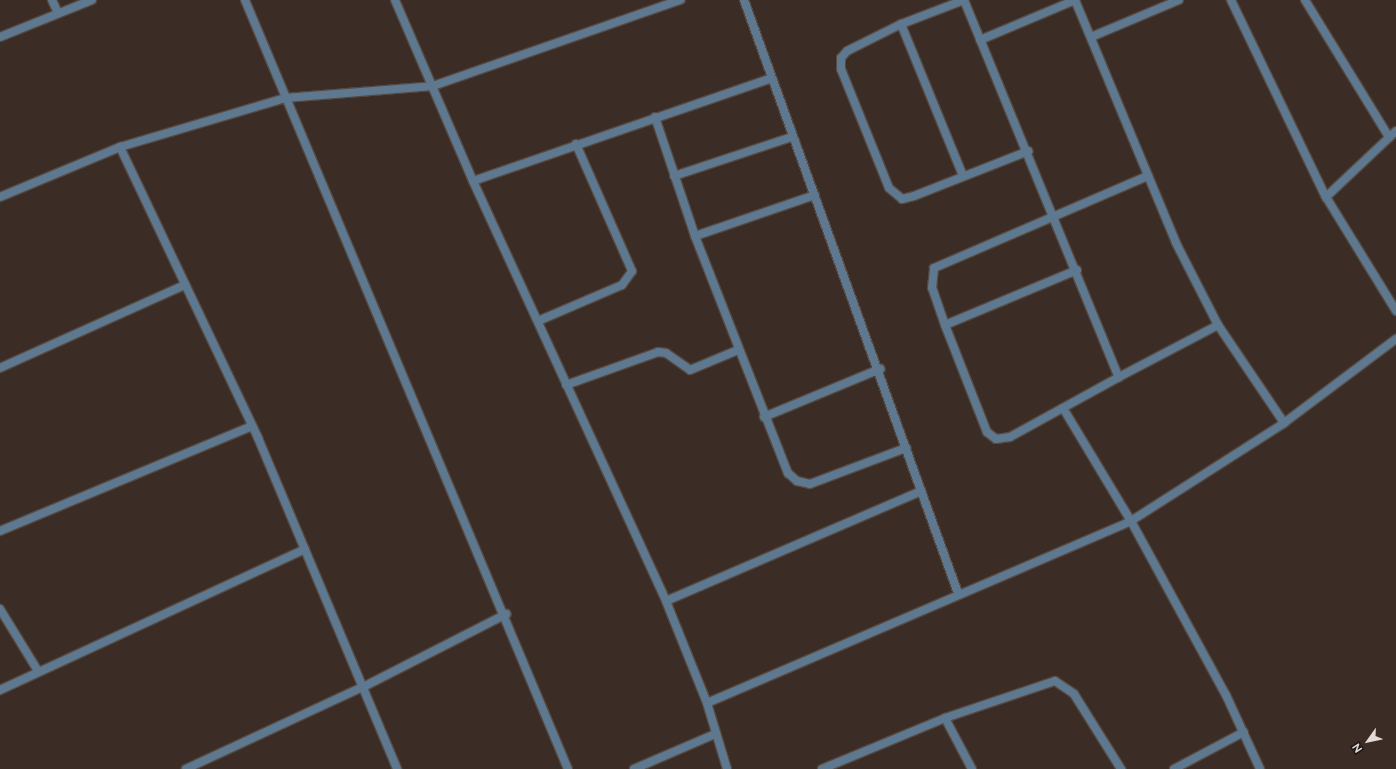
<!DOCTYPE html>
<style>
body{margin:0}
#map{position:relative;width:1396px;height:769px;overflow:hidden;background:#3b2d25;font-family:Raleway,sans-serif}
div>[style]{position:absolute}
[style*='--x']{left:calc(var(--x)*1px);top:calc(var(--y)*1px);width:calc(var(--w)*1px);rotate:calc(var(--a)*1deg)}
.roads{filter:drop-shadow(1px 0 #564941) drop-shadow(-1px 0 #564941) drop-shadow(0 1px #564941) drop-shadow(0 -1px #564941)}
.minor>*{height:8px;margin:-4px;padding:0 4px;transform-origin:4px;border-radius:4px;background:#5d788f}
span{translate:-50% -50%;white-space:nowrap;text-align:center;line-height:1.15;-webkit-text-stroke:3px #1d1713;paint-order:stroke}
.north{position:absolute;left:1348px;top:721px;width:40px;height:40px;-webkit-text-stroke:3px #1d1713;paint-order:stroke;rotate:237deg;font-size:11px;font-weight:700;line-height:16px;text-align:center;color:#e3dad5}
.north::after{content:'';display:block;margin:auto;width:14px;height:18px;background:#e3dad5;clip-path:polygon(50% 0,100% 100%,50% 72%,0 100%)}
</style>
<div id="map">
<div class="roads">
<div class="minor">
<i style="--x:52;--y:0;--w:14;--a:65"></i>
<i style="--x:245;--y:0;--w:834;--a:67.22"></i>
<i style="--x:395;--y:0;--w:197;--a:66.7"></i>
<i style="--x:473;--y:181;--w:462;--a:65.3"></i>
<i style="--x:666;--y:601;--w:110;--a:68.1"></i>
<i style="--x:707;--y:703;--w:69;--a:73.1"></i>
<i style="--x:744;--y:0;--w:630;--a:70.16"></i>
<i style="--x:964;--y:0;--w:408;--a:67.7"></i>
<i style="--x:1119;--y:377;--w:112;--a:-27.7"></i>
<i style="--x:964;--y:0;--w:67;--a:159.1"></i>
<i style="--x:901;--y:24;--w:60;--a:153.4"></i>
<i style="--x:847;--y:51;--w:9;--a:131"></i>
<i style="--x:841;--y:58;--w:11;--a:90"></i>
<i style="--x:841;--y:69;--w:128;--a:68"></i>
<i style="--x:889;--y:188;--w:17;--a:40"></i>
<i style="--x:902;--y:199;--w:12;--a:-14"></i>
<i style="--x:914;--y:196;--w:123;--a:-21.5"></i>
<i style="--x:1075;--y:0;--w:263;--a:67.4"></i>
<i style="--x:1176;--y:243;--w:92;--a:62.9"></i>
<i style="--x:1218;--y:325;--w:118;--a:56"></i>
<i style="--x:1231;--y:0;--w:219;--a:64.3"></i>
<i style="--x:1326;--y:197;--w:134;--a:58.4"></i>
<i style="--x:1305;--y:0;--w:161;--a:58.5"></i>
<i style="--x:901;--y:24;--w:164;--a:67.8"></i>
<i style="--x:0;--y:37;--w:99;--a:-21.9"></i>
<i style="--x:1091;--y:37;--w:95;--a:-22.8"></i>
<i style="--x:980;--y:40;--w:103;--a:-22.8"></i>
<i style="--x:655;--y:117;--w:126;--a:71.4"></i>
<i style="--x:120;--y:147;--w:322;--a:64.6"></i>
<i style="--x:258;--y:438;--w:359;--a:67.2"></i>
<i style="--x:674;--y:176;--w:124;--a:-18.3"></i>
<i style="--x:473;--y:181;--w:316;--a:-19"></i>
<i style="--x:815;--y:195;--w:127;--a:161.1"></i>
<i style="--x:695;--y:236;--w:255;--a:68.6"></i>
<i style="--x:788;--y:473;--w:12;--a:42"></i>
<i style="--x:797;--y:481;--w:13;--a:13"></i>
<i style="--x:810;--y:484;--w:103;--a:-20.6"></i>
<i style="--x:0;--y:197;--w:130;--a:-22.6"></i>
<i style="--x:120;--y:147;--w:172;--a:-16.5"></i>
<i style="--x:285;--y:98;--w:148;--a:-4.6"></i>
<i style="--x:433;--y:86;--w:262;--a:-19.2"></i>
<i style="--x:1326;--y:197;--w:96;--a:-43.3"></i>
<i style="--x:1077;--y:270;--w:143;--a:157.4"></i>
<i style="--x:945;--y:325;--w:115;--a:68.6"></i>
<i style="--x:987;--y:432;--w:11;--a:38"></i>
<i style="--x:996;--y:439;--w:14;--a:-8"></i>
<i style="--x:1010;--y:437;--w:124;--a:-28.8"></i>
<i style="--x:538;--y:321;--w:91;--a:-23.2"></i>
<i style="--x:622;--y:285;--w:17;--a:-54"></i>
<i style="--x:632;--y:271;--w:139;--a:-113.8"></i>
<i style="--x:945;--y:325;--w:39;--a:-109"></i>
<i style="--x:932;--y:288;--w:20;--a:-84"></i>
<i style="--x:934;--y:268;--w:233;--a:-23.3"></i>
<i style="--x:0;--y:368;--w:203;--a:-24.2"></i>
<i style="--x:566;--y:385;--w:98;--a:-19.7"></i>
<i style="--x:658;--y:352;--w:8;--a:7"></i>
<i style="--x:666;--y:353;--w:29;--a:35"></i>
<i style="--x:690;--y:370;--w:52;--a:-22.6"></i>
<i style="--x:1063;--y:408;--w:132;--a:59"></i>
<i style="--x:1131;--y:521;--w:198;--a:61.4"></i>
<i style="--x:1226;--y:695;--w:81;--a:65.3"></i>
<i style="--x:764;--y:417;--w:126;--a:-22.5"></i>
<i style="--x:0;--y:531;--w:273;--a:-22.6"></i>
<i style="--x:666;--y:601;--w:278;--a:-23.3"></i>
<i style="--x:0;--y:609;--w:73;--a:58.5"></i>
<i style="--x:0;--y:690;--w:336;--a:-24.8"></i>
<i style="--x:707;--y:703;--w:461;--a:-23.2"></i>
<i style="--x:1131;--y:521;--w:182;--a:-32.6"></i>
<i style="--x:1284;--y:423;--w:140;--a:-36.9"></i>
<i style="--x:945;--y:718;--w:58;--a:62.1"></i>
<i style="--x:186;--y:769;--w:195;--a:-24.9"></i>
<i style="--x:363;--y:687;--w:161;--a:-27"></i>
<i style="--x:634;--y:769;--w:88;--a:-23.4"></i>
<i style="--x:822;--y:769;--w:133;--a:-22.5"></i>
<i style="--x:945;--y:718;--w:116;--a:-18.6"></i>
<i style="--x:1055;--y:681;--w:23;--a:34"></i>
<i style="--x:1074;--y:694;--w:89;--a:57.9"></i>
<i style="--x:1174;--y:769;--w:79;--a:-27.9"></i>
</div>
</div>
<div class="north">N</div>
</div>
